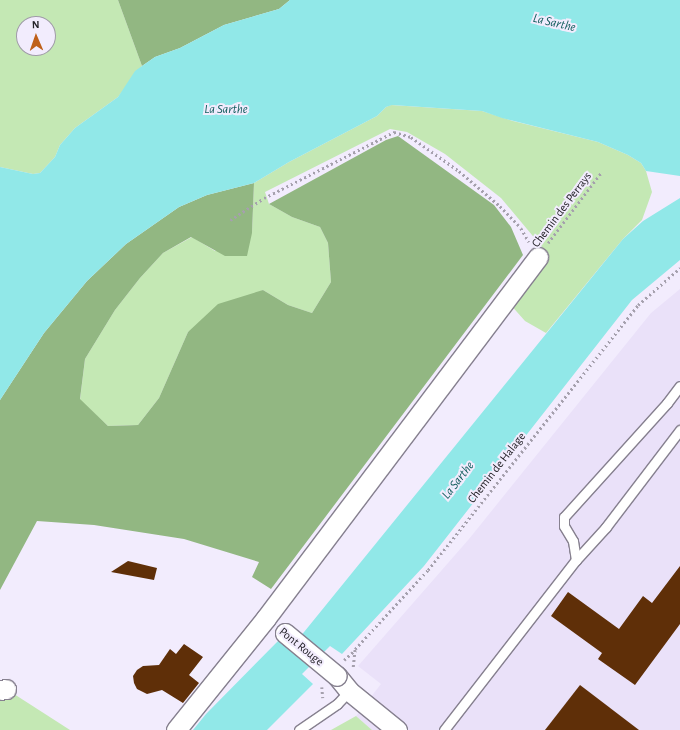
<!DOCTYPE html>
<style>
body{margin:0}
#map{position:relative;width:680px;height:730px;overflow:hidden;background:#f2ecfd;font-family:"Alegreya Sans",sans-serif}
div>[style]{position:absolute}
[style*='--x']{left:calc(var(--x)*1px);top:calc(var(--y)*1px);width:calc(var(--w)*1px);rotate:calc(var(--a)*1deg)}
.built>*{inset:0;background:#eae1f9}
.green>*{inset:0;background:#c4e8b4}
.forest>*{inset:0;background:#92b782}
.water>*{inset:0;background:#91e8e8}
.building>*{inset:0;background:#5f2f08}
.path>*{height:2.5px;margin-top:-1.25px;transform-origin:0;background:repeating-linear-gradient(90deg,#a5a0ad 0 2px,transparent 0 5px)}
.roads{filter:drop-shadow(1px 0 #86808f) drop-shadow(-1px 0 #86808f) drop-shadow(0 1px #86808f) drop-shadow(0 -1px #86808f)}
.lane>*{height:9px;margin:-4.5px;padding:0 4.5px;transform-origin:4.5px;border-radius:4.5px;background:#fff}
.street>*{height:19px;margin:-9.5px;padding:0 9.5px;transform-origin:9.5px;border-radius:9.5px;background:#fff}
.bridges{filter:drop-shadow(1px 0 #86808f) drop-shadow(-1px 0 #86808f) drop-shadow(0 1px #86808f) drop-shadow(0 -1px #86808f)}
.street-bridge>*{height:19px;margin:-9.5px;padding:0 9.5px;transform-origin:9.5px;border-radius:9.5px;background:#fff}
span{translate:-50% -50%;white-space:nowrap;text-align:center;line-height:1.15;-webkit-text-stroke:4px #f2ecfd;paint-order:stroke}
.street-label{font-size:12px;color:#242228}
.water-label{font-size:13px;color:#135e5e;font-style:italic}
.north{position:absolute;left:16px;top:16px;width:40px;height:40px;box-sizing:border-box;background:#f2ecfd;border:1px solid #a09ba8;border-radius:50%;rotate:358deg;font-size:11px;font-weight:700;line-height:16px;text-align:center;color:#242228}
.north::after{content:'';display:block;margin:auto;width:14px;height:18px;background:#bf6019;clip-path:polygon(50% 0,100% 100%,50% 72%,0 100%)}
</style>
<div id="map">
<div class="built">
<i style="clip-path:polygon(680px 289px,680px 730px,372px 730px,356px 716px,381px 684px,358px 666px,469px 539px,651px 313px)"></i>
</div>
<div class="green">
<i style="clip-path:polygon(evenodd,0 0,118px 0,142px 66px,118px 97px,75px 128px,60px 145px,55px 157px,40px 173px,33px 174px,0 167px,0 0,24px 24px,48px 24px,48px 48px,24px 48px,24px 24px)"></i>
<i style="clip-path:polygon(391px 105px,482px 111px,513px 121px,598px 142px,628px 155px,641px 163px,646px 171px,652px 192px,642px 220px,623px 239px,546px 333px,525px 321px,509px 303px,547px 253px,501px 198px,445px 154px,407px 132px,390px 129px,265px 192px,269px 204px,292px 217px,320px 227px,328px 243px,331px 282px,312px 313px,288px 305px,263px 290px,188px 332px,159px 398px,138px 425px,108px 426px,80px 400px,85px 359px,115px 310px,140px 278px,163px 253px,192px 237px,215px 251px,252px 233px,254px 183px,289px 162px,377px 116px,386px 107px)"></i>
<i style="clip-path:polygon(14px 694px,70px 730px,0 730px,0 696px)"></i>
<i style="clip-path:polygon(356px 716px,372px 730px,331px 730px)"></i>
</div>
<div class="forest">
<i style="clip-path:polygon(118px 0,290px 0,279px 9px,224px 25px,180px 48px,155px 57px,142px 66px)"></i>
<i style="clip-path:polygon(398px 136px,494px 205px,511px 227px,523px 255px,271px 589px,252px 577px,259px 562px,184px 539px,94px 525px,37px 521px,0 590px,0 400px,44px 333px,87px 281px,126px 244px,179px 207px,207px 195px,254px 183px,252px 233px,247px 256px,225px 256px,191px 237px,163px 253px,140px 278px,115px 310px,85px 359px,80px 399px,108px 426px,138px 425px,159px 398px,188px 332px,218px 304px,263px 290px,288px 305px,312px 313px,331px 282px,328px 243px,320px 227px,292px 217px,269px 204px,386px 140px)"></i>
</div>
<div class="water">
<i style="clip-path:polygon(290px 0,680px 0,680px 176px,646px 171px,641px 163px,628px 155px,598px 142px,502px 118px,482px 111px,392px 105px,386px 107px,377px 116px,289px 162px,254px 183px,207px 195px,179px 207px,126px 244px,87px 281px,44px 333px,0 400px,0 167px,33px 174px,40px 173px,55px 157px,60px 145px,75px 128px,118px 97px,135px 71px,142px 66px,155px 57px,180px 48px,224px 25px,279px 9px)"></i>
<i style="clip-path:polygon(680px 198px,680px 260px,632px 300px,424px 566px,342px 654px,330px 646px,302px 674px,313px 684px,267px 730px,193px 730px,206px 714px,280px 639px,300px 637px,623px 239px,643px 221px)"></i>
</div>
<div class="building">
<i style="clip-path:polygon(128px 561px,157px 568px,154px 580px,111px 572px)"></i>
<i style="clip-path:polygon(680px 566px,680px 624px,635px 685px,598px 659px,602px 653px,551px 616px,568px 592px,619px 629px,643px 596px,652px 603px)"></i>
<i style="clip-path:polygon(184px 644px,203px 657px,189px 675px,199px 683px,183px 703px,162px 690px,147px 694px,137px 689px,134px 683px,133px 676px,137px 670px,143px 666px,159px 665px,170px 649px,176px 654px)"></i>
<i style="clip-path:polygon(580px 685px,639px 730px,545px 730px)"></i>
</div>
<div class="path">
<i style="--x:230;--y:220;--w:40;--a:-32.9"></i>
<i style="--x:264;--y:198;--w:146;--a:-26.9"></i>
<i style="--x:394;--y:132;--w:18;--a:16"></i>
<i style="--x:411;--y:137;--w:59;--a:35.3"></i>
<i style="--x:459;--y:171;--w:54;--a:40.5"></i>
<i style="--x:500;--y:206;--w:30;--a:46"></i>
<i style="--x:521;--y:228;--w:16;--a:60"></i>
<i style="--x:548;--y:243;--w:88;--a:-52.9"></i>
<i style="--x:344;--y:660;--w:15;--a:-42"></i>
<i style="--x:353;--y:667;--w:18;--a:-84"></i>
<i style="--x:355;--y:649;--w:108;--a:-47.3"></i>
<i style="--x:428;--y:570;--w:338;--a:-51.6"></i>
<i style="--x:638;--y:305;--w:56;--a:-41.4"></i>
<i style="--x:322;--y:687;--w:11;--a:85"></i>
</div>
<div class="roads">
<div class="lane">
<i style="--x:576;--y:560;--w:19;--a:-99"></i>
<i style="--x:573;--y:541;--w:17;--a:-121"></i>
<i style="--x:564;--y:526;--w:9;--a:-90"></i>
<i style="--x:564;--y:517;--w:154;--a:-47.9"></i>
<i style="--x:667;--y:403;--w:21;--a:-53"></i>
<i style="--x:299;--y:730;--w:46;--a:-34.4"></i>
<i style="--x:337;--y:704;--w:18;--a:-47"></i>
<i style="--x:444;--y:730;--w:215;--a:-52.2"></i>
<i style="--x:576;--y:560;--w:45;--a:-47.7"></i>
<i style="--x:606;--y:527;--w:122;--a:-52.7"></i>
</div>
<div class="street">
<i style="--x:337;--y:676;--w:19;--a:51"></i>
<i style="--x:349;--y:691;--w:62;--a:39.1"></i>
<i style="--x:0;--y:690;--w:6;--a:-9"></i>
<i style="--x:176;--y:730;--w:144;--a:-51.2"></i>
<i style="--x:266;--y:618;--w:452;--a:-53"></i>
</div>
</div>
<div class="bridges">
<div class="street-bridge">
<i style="--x:285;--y:633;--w:67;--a:39.6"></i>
</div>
</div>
<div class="street-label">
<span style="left:562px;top:210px;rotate:-53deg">Chemin des Perrays</span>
<span style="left:497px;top:468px;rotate:-52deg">Chemin de Halage</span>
<span style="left:301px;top:647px;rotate:39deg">Pont Rouge</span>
</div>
<div class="water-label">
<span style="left:554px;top:24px;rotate:13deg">La Sarthe</span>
<span style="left:226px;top:110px">La Sarthe</span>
<span style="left:459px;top:481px;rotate:-52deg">La Sarthe</span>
</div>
<div class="north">N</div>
</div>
